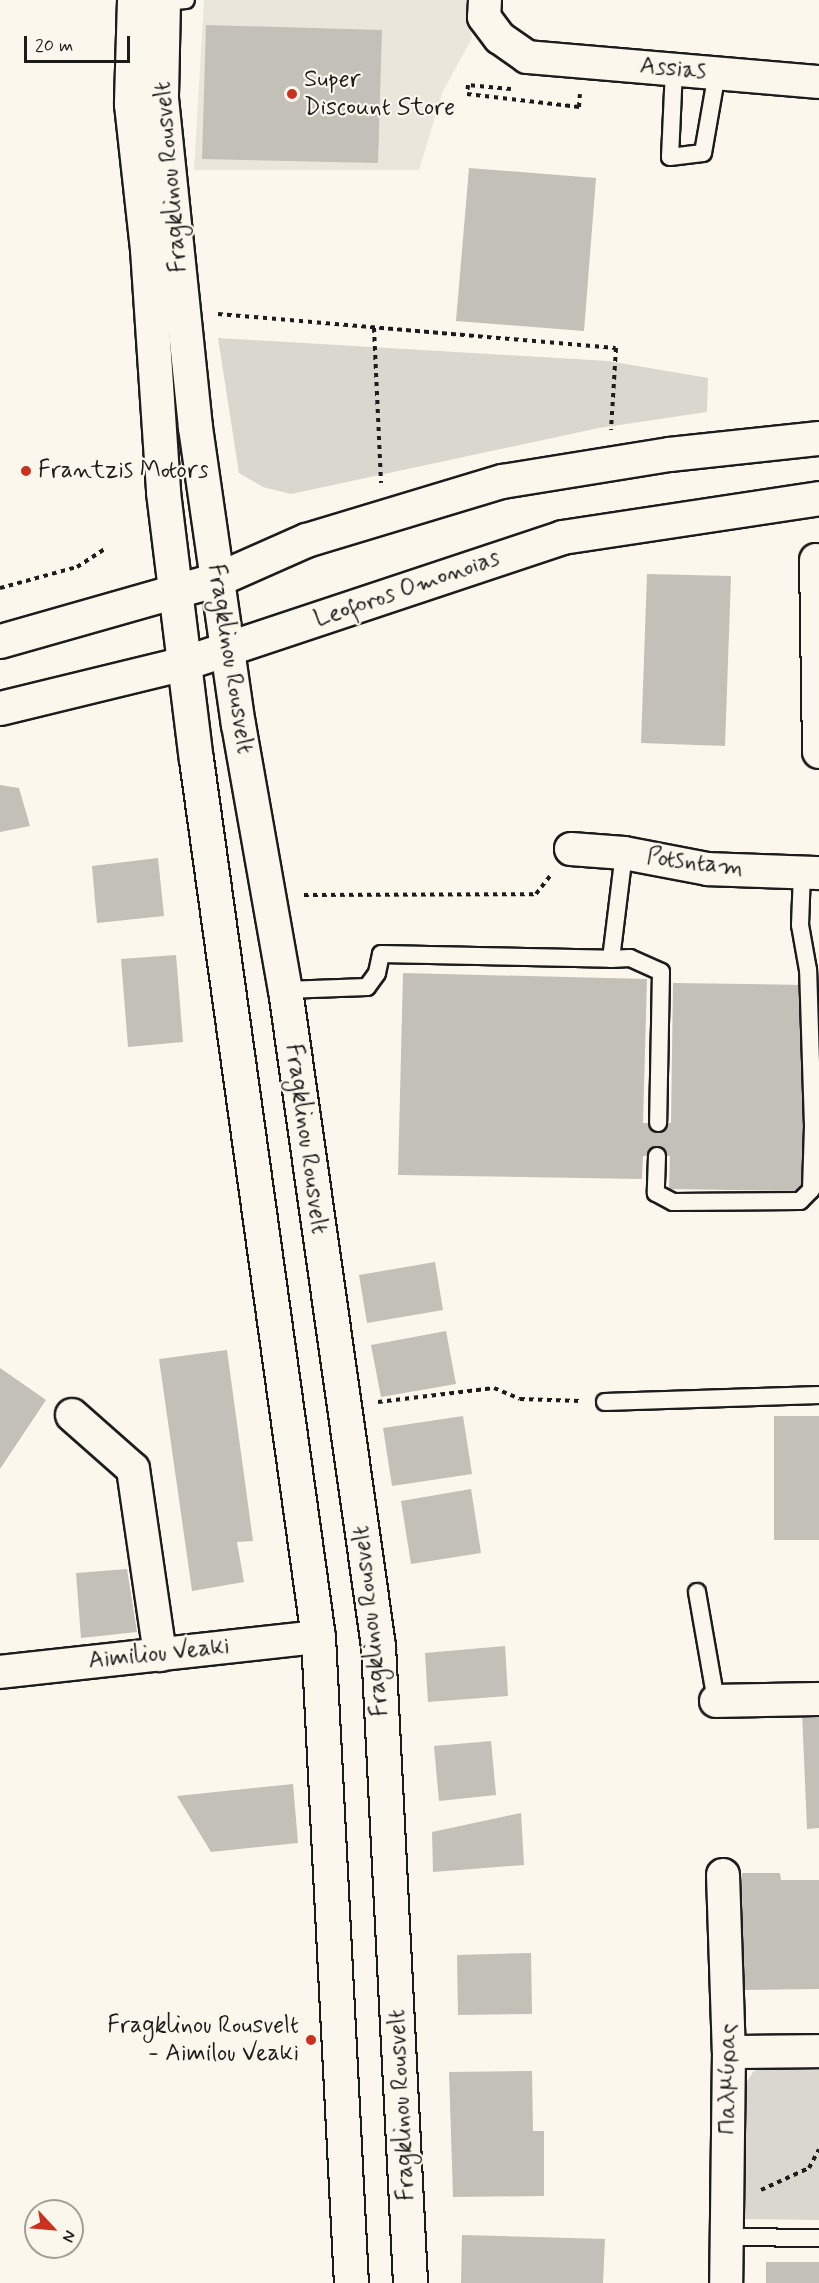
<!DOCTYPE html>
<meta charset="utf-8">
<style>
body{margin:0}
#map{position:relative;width:819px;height:2283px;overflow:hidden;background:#fbf7ec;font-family:Mynerve,sans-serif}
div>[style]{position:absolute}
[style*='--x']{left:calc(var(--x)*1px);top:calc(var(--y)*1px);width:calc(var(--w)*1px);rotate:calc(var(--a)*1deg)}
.built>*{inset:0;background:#eae6dc}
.green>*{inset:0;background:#dad7ce}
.building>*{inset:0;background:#c3c0b8}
.path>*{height:4px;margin-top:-2px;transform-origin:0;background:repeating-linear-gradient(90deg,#1c1c1c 0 4.5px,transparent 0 9px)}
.roads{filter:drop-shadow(2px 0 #1c1c1c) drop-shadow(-2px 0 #1c1c1c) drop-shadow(0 2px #1c1c1c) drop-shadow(0 -2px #1c1c1c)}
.lane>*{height:16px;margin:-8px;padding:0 8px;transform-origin:8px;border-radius:8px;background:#fbf7ec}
.street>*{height:32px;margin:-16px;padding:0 16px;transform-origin:16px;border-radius:16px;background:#fbf7ec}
.secondary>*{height:33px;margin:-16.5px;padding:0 16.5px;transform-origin:16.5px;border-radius:16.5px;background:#fbf7ec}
.dots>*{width:16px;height:16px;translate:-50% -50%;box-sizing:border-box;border:3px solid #fbf7ec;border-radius:50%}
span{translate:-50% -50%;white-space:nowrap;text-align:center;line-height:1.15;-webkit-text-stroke:4.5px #fbf7ec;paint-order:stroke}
.street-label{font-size:24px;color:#1c1c1c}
.poi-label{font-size:24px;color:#1c1c1c}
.left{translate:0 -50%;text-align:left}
.right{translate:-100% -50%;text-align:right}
.north{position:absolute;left:24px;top:2199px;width:60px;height:60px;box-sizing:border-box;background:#fbf7ec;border:2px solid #a29f99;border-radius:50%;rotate:116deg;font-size:16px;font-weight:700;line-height:24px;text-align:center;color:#1c1c1c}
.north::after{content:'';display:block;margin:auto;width:21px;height:27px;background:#c8321e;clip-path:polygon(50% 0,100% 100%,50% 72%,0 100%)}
.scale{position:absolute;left:24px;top:36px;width:106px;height:27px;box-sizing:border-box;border:3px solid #1c1c1c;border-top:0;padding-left:8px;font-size:18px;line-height:21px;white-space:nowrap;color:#1c1c1c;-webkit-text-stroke:4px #fbf7ec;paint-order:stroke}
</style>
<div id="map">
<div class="built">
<i style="clip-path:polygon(204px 0,469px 0,472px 38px,443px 91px,419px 170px,194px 170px)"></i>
</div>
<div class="green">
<i style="clip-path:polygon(218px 338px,608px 361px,708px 378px,707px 412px,599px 428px,291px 494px,263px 487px,239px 473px)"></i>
<i style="clip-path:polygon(819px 2062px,819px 2220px,735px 2219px,741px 2091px,753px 2072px,768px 2063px)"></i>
</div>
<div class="building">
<i style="clip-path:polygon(206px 25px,382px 30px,378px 163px,202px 159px)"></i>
<i style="clip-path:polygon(469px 168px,596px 178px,584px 331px,456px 321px)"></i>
<i style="clip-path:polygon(647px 574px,731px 576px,725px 746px,641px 743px)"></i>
<i style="clip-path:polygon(0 785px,19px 788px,30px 826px,0 832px)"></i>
<i style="clip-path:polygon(158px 858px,164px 916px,97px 923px,92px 866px)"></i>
<i style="clip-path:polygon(176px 955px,183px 1042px,128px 1047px,121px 959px)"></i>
<i style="clip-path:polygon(403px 973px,647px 979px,643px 1123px,671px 1123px,673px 983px,806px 985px,802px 1191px,669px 1189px,670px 1156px,643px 1156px,642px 1179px,398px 1175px)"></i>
<i style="clip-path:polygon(435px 1262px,443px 1310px,367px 1323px,359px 1275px)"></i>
<i style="clip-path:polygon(446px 1331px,456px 1384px,381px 1397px,371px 1345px)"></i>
<i style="clip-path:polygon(227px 1350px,253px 1541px,237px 1542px,244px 1582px,192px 1591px,159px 1359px)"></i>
<i style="clip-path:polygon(0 1368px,46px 1400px,0 1469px)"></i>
<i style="clip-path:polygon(463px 1416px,472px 1474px,392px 1486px,383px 1428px)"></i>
<i style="clip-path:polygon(774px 1416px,819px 1416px,819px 1540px,774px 1540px)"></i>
<i style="clip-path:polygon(471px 1489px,481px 1553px,411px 1564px,401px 1501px)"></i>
<i style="clip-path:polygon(127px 1569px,137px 1632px,81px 1638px,76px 1573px)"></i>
<i style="clip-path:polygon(505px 1646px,508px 1696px,428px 1702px,425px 1653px)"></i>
<i style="clip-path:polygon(819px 1711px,819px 1828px,807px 1829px,802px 1712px)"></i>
<i style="clip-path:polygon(491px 1741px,496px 1795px,439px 1801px,434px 1746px)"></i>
<i style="clip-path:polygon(293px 1784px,298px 1843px,211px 1852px,177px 1796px)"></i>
<i style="clip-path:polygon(521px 1813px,524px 1865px,433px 1872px,432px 1832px)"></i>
<i style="clip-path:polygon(742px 1873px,780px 1873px,781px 1880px,819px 1880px,819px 1989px,743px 1990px)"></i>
<i style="clip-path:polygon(531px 1953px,532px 2014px,458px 2015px,457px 1955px)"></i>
<i style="clip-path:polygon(532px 2071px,533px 2131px,544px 2131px,544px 2196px,453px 2197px,449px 2072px)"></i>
<i style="clip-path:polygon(462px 2235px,605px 2239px,603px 2283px,461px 2283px)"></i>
<i style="clip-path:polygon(766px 2262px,819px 2262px,819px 2283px,766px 2283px)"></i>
</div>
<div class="path">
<i style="--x:511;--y:89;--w:43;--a:-174.7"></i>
<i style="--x:468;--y:85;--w:9;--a:96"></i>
<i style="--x:467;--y:94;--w:113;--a:6.6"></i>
<i style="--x:579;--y:107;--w:13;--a:-86"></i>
<i style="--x:218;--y:314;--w:399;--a:4.9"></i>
<i style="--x:616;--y:348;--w:82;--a:93.5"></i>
<i style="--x:374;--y:328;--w:155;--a:87.4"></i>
<i style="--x:0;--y:588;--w:80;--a:-15.3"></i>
<i style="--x:77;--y:567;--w:33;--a:-33"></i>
<i style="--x:304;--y:895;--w:232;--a:-0.2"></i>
<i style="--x:536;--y:894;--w:24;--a:-52"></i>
<i style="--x:378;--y:1402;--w:117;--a:-6.9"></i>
<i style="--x:494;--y:1388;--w:28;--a:23"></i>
<i style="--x:520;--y:1399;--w:60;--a:1.9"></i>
<i style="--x:761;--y:2190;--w:53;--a:-24.6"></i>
<i style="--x:809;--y:2168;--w:21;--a:-62"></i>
</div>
<div class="roads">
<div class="lane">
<i style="--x:163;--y:2;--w:23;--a:-5"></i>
<i style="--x:674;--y:69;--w:88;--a:92.6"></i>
<i style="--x:670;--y:157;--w:33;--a:-7"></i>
<i style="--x:703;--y:153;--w:81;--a:-80.1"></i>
<i style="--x:611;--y:959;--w:19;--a:-3"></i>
<i style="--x:630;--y:958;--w:34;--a:24"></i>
<i style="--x:661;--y:972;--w:151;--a:91.1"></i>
<i style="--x:285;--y:990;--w:82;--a:-2.1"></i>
<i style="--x:367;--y:987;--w:17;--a:-54"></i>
<i style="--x:377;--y:973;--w:19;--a:-78"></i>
<i style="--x:381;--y:954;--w:230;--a:1.2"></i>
<i style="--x:611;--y:959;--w:107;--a:-83"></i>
<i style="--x:657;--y:1156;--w:37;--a:92"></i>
<i style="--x:656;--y:1193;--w:19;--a:28"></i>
<i style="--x:673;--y:1202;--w:127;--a:-0.5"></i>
<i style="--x:800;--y:1201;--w:16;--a:-45"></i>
<i style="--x:811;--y:1190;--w:64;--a:-88.2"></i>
<i style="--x:813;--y:1126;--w:156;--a:-91.8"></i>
<i style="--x:808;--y:970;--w:46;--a:-100.1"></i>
<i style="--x:800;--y:925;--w:52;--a:-87.8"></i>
<i style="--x:605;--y:1402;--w:214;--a:-1.9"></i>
<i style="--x:697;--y:1592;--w:111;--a:80.1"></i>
<i style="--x:727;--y:2237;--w:92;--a:0.6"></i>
</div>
<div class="street">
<i style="--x:485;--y:0;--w:17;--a:93"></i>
<i style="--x:484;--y:17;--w:26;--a:53"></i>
<i style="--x:500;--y:38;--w:33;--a:35"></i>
<i style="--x:527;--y:57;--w:293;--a:4.9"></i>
<i style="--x:816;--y:560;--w:192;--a:89.1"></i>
<i style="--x:571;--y:849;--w:53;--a:4.3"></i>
<i style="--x:624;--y:853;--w:86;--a:10.8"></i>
<i style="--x:708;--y:869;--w:111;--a:2.1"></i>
<i style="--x:72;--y:1415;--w:81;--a:41.5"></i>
<i style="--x:133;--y:1469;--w:188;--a:81.7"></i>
<i style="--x:0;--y:1672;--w:320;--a:-6.3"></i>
<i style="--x:716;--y:1701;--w:103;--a:-1.1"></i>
<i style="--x:723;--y:1875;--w:177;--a:88.1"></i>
<i style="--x:729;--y:2052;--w:231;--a:90.7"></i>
<i style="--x:729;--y:2052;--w:90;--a:-0.6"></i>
</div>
<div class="secondary">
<i style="--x:134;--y:0;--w:104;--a:91.7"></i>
<i style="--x:131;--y:104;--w:146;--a:83.7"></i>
<i style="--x:147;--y:249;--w:244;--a:86.2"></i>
<i style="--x:163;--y:492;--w:269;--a:83"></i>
<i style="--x:196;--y:759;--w:886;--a:82.09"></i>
<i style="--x:318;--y:1637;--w:647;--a:87.08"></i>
<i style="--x:163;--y:0;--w:98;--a:91.2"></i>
<i style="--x:161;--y:98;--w:331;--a:84.1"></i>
<i style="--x:195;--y:427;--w:300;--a:81.8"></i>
<i style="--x:238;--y:724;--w:270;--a:80"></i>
<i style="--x:285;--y:990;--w:663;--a:81.93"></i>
<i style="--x:378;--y:1646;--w:638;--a:87.12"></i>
<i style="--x:0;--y:641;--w:227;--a:-15.9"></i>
<i style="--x:218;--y:579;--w:96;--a:-23.9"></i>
<i style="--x:306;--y:540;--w:205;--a:-16.8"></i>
<i style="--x:502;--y:481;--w:169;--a:-9.2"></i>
<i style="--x:669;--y:454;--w:151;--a:-6.1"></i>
<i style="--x:0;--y:708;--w:189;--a:-13.7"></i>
<i style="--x:184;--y:663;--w:398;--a:-18.4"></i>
<i style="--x:562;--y:537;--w:260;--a:-8.6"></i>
</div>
</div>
<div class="dots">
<i style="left:292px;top:94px;background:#c8321e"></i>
<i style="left:26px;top:471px;background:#c8321e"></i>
<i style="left:311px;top:2040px;background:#c8321e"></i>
</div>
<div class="street-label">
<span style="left:673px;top:69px;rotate:5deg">Assias</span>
<span style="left:171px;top:177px;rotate:-95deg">Fragklinou Rousvelt</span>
<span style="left:407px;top:589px;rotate:-19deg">Leoforos Omonoias</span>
<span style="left:230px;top:659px;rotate:81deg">Fragklinou Rousvelt</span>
<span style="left:695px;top:863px;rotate:7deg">Potsntam</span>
<span style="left:306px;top:1139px;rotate:82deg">Fragklinou Rousvelt</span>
<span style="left:371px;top:1621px;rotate:-96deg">Fragklinou Rousvelt</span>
<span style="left:159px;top:1654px;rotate:-6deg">Aimiliou Veaki</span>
<span style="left:728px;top:2079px;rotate:-90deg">Παλμύρας</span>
<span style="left:402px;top:2105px;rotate:-93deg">Fragklinou Rousvelt</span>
</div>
<div class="poi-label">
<span class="left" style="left:304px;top:94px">Super<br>Discount Store</span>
<span class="left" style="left:38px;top:471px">Frantzis Motors</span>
<span class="right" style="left:299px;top:2040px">Fragklinou Rousvelt<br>- Aimilou Veaki</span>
</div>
<div class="north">N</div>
<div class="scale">20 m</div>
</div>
